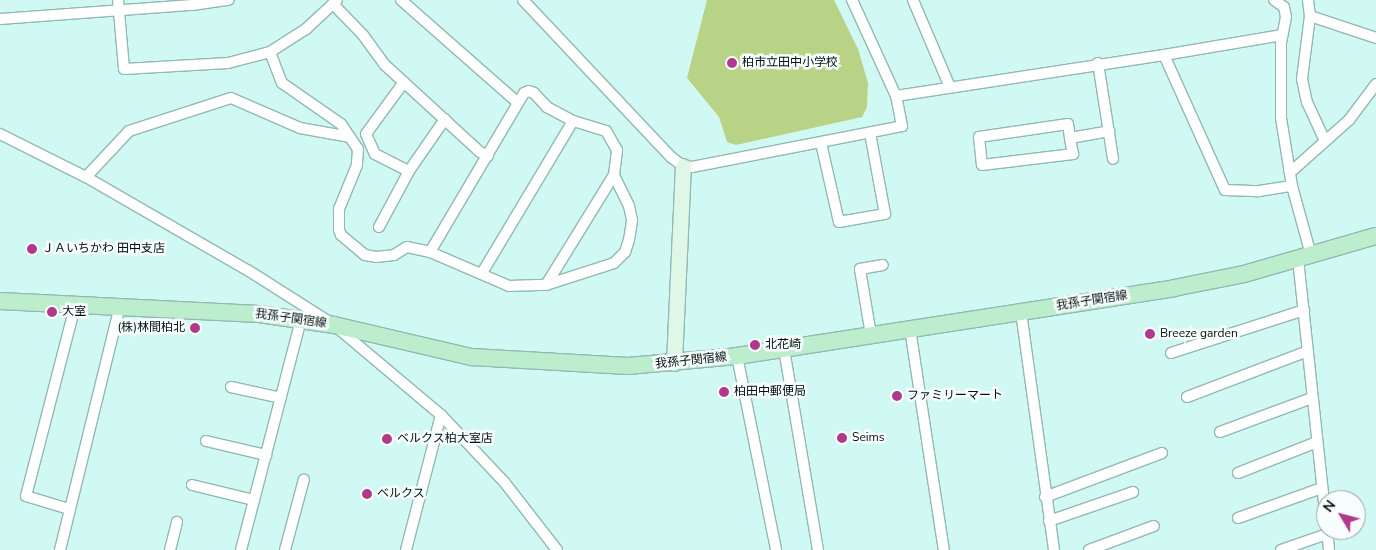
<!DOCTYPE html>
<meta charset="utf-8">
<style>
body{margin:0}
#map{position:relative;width:1376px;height:550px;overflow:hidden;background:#d1f9f3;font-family:"Nunito Sans","Noto Sans JP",sans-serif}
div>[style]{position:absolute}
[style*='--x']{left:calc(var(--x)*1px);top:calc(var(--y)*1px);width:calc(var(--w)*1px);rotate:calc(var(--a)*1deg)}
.green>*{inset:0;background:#b9d386}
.roads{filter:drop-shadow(1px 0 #93b8b3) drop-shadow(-1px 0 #93b8b3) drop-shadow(0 1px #93b8b3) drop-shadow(0 -1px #93b8b3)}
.street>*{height:10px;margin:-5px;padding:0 5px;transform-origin:5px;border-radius:5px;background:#fff}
.secondary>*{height:15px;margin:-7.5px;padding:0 7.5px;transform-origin:7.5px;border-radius:7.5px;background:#def7e6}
.primary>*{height:16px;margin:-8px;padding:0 8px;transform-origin:8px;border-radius:8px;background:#bceece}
.dots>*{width:14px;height:14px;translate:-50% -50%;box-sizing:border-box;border:2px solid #f7fefd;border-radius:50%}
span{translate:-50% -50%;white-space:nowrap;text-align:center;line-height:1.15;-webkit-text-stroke:5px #f7fefd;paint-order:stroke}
.poi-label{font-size:12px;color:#03100f}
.left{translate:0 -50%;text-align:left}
.right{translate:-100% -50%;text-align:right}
.street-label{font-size:12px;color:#03100f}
.north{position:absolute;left:1316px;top:490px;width:50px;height:50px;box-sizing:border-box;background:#f7fefd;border:1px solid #959f9e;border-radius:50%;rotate:307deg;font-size:14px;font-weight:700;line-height:20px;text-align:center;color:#03100f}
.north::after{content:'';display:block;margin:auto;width:18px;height:22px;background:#b1398d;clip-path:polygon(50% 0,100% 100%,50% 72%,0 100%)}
</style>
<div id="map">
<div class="green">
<i style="clip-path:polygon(707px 0,834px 0,858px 49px,868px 83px,867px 107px,862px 117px,736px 145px,727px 142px,719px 117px,687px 78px)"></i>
</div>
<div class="roads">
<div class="street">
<i style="--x:118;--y:0;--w:69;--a:85"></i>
<i style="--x:124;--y:69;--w:104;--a:-3.3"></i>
<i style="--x:228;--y:63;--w:43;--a:-14.7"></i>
<i style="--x:270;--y:52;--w:43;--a:-32.6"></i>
<i style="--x:306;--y:29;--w:42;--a:-43.1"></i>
<i style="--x:401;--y:0;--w:154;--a:41.3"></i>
<i style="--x:523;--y:0;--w:216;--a:46.7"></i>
<i style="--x:671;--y:157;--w:15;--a:37"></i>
<i style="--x:683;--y:166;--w:9;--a:6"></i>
<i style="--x:692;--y:167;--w:214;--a:-11"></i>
<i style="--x:902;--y:126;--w:31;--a:-101"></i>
<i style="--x:896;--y:96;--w:106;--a:-114.6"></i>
<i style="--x:913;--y:0;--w:95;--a:67"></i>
<i style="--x:1274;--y:0;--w:12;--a:35"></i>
<i style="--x:1284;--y:7;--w:10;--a:79"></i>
<i style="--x:1286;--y:17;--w:25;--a:101"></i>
<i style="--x:1281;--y:42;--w:76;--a:90"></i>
<i style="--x:1281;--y:118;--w:69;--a:80.8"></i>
<i style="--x:1292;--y:186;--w:72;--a:74.6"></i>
<i style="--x:1308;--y:0;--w:16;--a:83"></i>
<i style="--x:1310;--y:16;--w:64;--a:97.2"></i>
<i style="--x:1302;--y:79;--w:24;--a:78"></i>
<i style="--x:1307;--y:102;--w:43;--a:65.2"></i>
<i style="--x:333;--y:4;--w:43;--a:45.9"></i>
<i style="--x:363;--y:35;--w:37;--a:54"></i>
<i style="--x:385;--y:65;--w:129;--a:42.5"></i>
<i style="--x:480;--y:152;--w:9;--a:27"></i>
<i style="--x:1310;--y:16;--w:70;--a:18.4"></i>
<i style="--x:0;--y:19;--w:193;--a:-4.2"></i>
<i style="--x:192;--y:5;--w:37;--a:-8"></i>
<i style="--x:270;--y:52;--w:33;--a:69"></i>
<i style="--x:282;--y:83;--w:72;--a:34.8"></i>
<i style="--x:341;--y:124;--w:30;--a:56"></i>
<i style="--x:358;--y:149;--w:16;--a:94"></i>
<i style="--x:357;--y:165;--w:48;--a:112.2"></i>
<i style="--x:339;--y:209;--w:21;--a:90"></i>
<i style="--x:339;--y:230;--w:5;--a:68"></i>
<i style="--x:341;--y:235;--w:31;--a:40"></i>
<i style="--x:365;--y:255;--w:11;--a:10"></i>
<i style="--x:376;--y:257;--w:18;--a:-6"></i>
<i style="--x:394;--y:255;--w:15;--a:-32"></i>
<i style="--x:407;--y:247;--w:24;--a:12"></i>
<i style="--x:1164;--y:55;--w:120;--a:-9.6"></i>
<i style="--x:1098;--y:63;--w:97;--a:81.1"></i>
<i style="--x:404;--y:82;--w:64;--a:126.2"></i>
<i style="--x:366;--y:134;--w:22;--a:66"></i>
<i style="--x:375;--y:154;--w:38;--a:27"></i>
<i style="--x:896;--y:96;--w:271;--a:-8.7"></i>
<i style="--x:1164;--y:55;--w:148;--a:65.7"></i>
<i style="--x:1225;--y:190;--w:34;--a:2"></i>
<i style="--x:1259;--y:191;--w:33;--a:-9"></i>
<i style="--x:0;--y:134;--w:96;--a:26.6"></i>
<i style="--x:86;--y:177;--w:188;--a:30"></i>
<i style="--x:249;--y:271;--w:101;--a:32.4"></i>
<i style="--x:334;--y:325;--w:140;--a:40.1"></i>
<i style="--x:441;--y:415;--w:93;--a:46.7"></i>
<i style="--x:505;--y:483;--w:85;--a:52.2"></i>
<i style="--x:1070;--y:138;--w:14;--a:-98"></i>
<i style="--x:1068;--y:124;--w:90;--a:171.7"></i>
<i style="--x:979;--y:137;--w:28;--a:84"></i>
<i style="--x:982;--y:165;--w:92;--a:-6.9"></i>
<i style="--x:1073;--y:154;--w:16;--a:-101"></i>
<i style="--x:1070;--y:138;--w:40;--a:-10"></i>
<i style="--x:821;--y:143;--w:81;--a:77.2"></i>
<i style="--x:839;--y:222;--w:47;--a:-9.9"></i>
<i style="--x:885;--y:214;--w:82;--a:-100.5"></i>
<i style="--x:1289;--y:170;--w:5;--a:-11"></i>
<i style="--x:1294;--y:169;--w:74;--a:-41.7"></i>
<i style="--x:1349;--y:120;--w:45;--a:-53.1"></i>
<i style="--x:86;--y:177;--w:63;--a:-46.9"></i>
<i style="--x:129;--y:131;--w:107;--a:-17.9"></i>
<i style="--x:231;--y:98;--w:75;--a:23.5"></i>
<i style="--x:300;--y:128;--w:51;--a:10.2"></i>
<i style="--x:379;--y:227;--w:64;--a:-61.8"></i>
<i style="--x:409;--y:171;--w:63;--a:-55.3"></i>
<i style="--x:1298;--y:259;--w:265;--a:83.9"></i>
<i style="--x:482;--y:273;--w:177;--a:-59.1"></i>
<i style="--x:546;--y:285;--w:129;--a:-58.3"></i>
<i style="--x:614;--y:175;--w:25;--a:-83"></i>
<i style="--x:617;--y:150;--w:22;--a:-120"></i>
<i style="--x:606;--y:131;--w:34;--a:-163"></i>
<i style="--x:573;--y:121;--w:30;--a:-152"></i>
<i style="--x:547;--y:107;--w:19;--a:-133"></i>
<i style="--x:534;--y:93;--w:5;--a:-158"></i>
<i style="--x:529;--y:91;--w:5;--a:158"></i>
<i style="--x:524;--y:93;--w:185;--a:120.6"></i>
<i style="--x:430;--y:252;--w:86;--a:23.3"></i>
<i style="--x:509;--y:286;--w:37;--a:-2"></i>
<i style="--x:546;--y:285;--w:71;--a:-17.9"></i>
<i style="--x:614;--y:263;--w:16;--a:-45"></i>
<i style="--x:625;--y:252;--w:13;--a:-72"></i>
<i style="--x:629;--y:240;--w:20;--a:-81"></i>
<i style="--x:632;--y:220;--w:14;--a:-102"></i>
<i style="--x:629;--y:206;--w:34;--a:-116"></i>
<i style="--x:1021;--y:312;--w:240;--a:82.1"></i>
<i style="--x:910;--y:329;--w:224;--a:81.3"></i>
<i style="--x:871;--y:335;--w:67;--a:-99.5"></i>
<i style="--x:860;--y:269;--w:23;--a:-10"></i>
<i style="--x:784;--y:349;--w:204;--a:80.4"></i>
<i style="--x:1171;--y:353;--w:140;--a:-17.9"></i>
<i style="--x:737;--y:356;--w:198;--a:78.6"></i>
<i style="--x:231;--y:387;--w:51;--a:12.4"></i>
<i style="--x:1187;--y:397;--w:129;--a:-20.8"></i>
<i style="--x:1220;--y:432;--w:98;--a:-20.3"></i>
<i style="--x:206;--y:441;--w:62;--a:13.1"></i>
<i style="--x:1238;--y:473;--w:85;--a:-21.4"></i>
<i style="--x:192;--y:485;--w:64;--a:13.6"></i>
<i style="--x:1045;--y:497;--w:125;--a:-20.6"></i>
<i style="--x:69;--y:509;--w:45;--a:-163.2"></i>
<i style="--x:26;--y:496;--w:199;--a:-75.5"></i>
<i style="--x:1238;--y:518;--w:89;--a:-19.7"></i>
<i style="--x:1049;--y:521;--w:89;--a:-19"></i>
<i style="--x:1327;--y:530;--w:20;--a:84"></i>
<i style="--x:60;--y:550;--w:252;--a:-76.2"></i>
<i style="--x:170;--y:550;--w:29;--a:-76"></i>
<i style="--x:241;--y:550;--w:239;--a:-75.4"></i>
<i style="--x:285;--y:550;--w:73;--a:-75"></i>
<i style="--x:406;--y:550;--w:139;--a:-75.5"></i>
<i style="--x:1089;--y:550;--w:69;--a:-20.3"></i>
<i style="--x:1281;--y:550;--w:49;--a:-19.2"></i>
</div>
<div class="secondary">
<i style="--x:674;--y:363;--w:197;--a:-87.4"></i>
</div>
<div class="primary">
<i style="--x:0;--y:301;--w:259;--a:2.9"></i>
<i style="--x:259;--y:314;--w:76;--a:8.3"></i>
<i style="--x:334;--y:325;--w:142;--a:13.1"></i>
<i style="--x:472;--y:357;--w:156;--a:3.3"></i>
<i style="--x:628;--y:366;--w:109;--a:-5.2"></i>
<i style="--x:737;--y:356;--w:442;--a:-8.8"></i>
<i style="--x:1174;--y:288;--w:71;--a:-11.3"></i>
<i style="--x:1244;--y:274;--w:137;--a:-16.1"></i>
</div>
</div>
<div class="dots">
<i style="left:732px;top:63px;background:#b1398d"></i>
<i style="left:32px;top:249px;background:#b1398d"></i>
<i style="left:52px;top:312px;background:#b1398d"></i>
<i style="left:195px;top:328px;background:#b1398d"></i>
<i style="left:1150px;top:334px;background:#b1398d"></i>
<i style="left:755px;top:345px;background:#b1398d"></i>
<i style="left:724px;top:392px;background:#b1398d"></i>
<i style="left:897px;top:396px;background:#b1398d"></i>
<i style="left:842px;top:438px;background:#b1398d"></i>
<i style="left:387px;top:439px;background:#b1398d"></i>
<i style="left:367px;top:494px;background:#b1398d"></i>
</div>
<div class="poi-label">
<span class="left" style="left:742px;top:63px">柏市立田中小学校</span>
<span class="left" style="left:42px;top:249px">ＪＡいちかわ 田中支店</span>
<span class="left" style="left:62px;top:312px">大室</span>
<span class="right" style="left:185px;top:328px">(株)林間柏北</span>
<span class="left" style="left:1160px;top:334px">Breeze garden</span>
<span class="left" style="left:765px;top:345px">北花崎</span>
<span class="left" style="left:734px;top:392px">柏田中郵便局</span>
<span class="left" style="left:907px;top:396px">ファミリーマート</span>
<span class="left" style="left:852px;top:438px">Seims</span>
<span class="left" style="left:397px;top:439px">ベルクス柏大室店</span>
<span class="left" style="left:377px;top:494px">ベルクス</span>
</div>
<div class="street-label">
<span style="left:1092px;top:301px;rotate:-9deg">我孫子関宿線</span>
<span style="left:291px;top:319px;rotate:8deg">我孫子関宿線</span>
<span style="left:691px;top:361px;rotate:-6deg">我孫子関宿線</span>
</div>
<div class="north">N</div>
</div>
